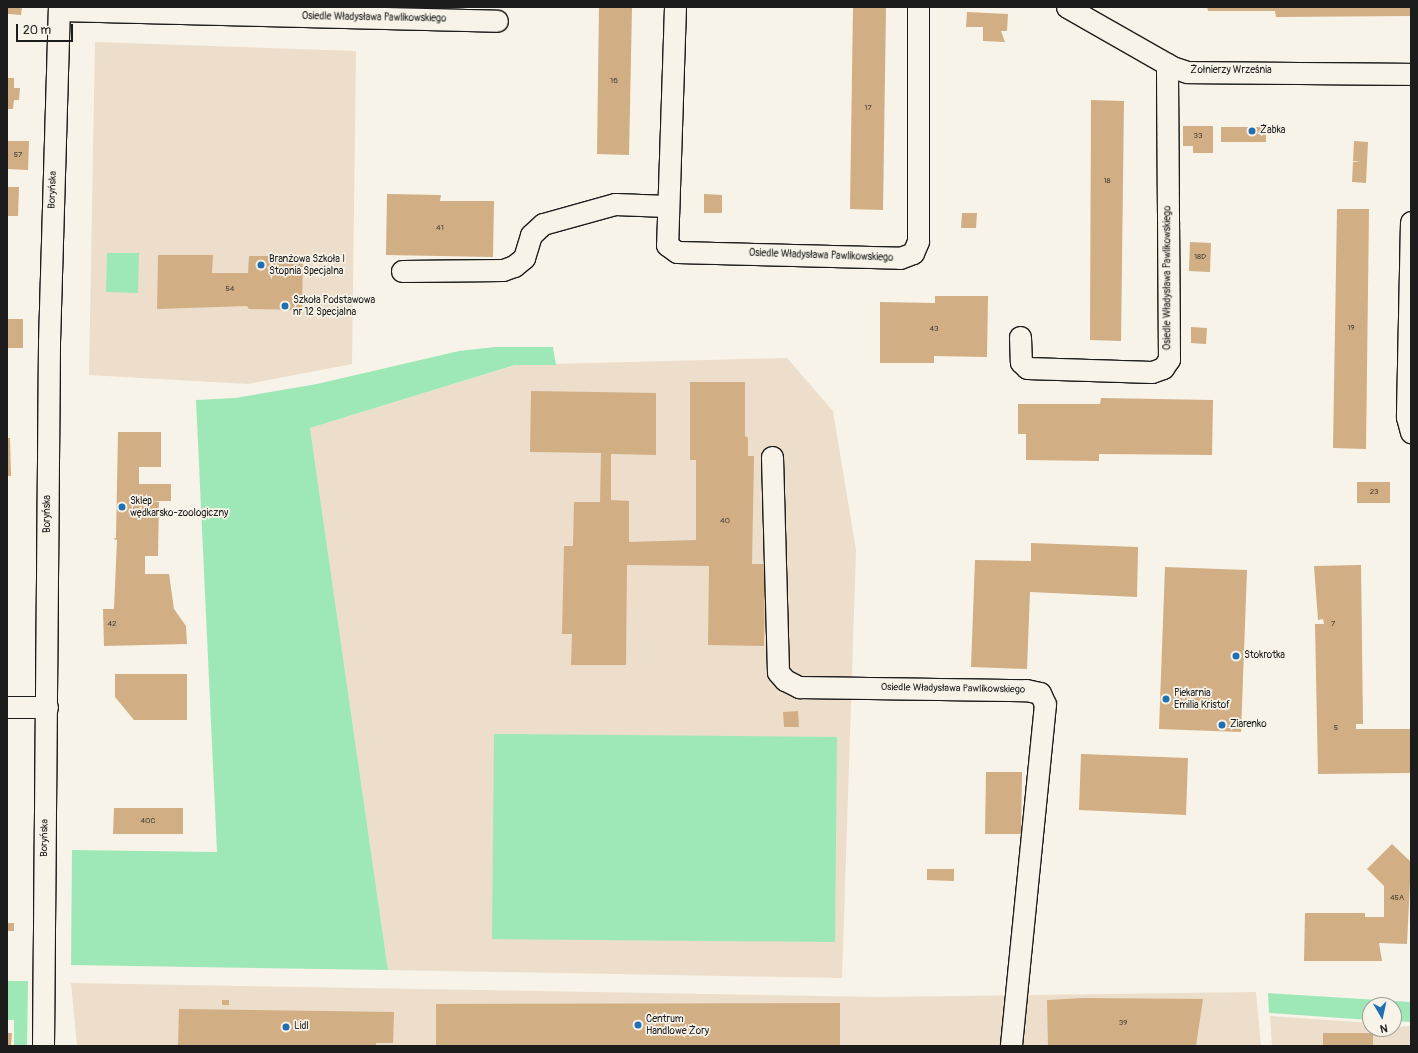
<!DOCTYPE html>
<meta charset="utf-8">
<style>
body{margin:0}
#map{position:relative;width:1418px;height:1053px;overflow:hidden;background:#f7f3e8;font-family:Pangolin,sans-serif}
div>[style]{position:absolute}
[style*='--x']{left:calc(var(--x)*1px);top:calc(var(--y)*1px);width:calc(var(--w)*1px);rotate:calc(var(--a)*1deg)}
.built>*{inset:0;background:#ecdeca}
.green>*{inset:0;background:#9ee8b7}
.building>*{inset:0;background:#d1ae84}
.roads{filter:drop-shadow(1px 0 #1c1c1c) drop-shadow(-1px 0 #1c1c1c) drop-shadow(0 1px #1c1c1c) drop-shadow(0 -1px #1c1c1c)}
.minor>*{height:21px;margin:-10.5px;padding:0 10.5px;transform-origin:10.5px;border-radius:10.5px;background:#f7f3e8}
.dots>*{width:11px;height:11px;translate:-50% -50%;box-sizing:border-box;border:2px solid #f7f3e8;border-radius:50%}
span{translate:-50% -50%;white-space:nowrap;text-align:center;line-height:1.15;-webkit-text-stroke:3.5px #f7f3e8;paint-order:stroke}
.number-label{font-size:8px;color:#494036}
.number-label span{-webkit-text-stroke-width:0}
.street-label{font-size:10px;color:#1c1c1c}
.poi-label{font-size:10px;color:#1c1c1c}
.left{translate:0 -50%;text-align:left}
.frame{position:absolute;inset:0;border:8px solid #1c1c1c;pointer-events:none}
.north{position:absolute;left:1362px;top:997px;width:40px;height:40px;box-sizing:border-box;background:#f7f3e8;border:1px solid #9f9d96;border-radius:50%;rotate:171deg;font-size:11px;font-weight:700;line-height:16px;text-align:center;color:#1c1c1c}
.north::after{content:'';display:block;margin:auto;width:14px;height:18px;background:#1f6fb2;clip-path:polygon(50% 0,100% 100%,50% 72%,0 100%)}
.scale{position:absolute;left:16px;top:24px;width:57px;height:18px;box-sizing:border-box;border:2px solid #1c1c1c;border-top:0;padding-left:5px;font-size:12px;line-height:14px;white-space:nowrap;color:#1c1c1c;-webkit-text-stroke:3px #f7f3e8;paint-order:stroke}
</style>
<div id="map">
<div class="built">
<i style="clip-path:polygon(95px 42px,356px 51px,352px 364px,248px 384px,89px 375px)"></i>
<i style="clip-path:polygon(787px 358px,833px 411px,856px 550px,842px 978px,388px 970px,310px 428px,516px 365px)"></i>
<i style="clip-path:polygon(71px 983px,878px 997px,1256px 992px,1261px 1046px,77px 1046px)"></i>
<i style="clip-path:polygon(1270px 1016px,1370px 1023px,1370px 1029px,1411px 1026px,1411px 1046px,1272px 1046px)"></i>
</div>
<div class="green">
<i style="clip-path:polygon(107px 253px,139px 253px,138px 293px,106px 292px)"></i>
<i style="clip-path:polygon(495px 347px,553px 347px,556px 365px,515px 365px,310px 428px,388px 970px,71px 965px,72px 850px,217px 852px,196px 400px,235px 398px,317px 384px,459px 351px)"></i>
<i style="clip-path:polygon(494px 734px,837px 737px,835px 942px,492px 939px)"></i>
<i style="clip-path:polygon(7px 981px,28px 981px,27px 1046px,14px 1046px,14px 1020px,7px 1020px)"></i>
<i style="clip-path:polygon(1268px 993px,1411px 1002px,1411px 1022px,1394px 1021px,1394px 1005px,1370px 1005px,1370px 1020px,1269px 1013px)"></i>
</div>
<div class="building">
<i style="clip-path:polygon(7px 7px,22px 7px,21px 15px,8px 14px,7px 18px)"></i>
<i style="clip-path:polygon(599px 7px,632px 7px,629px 155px,597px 154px)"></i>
<i style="clip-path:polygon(853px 7px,886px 7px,883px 210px,850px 209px)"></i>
<i style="clip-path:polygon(1207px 7px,1411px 7px,1411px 16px,1276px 17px,1275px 11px,1208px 11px)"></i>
<i style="clip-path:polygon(967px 12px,1008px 14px,1007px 31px,1001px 31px,1005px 42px,983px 41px,983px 27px,966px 27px)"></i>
<i style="clip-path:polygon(7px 78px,14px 78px,14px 88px,20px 88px,19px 100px,14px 100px,13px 109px,7px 109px)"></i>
<i style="clip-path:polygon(1091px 100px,1124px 101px,1121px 341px,1090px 340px)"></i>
<i style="clip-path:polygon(1183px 126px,1213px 126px,1213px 153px,1193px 153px,1193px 146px,1183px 146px)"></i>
<i style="clip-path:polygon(1221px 127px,1266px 127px,1266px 142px,1221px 142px)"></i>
<i style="clip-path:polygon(7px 141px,29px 141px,28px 170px,7px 169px)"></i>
<i style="clip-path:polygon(1354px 141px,1368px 142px,1366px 183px,1352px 182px,1353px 162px,1361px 162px,1353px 161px)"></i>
<i style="clip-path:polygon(7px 187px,19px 187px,18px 216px,7px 216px)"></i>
<i style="clip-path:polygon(387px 194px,441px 195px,440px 201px,494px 201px,493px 257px,386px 255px)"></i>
<i style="clip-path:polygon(704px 194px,722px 195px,722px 213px,704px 213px)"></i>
<i style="clip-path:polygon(1337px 209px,1369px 209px,1366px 449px,1333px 448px)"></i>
<i style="clip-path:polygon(962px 213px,977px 213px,976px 228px,961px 228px)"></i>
<i style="clip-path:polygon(1190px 242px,1211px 243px,1210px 272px,1189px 271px)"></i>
<i style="clip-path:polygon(158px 255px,213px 255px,212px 273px,248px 273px,249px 256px,303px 256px,302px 310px,249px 309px,247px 306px,157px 309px)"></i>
<i style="clip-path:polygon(935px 296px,988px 296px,987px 357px,934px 356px,934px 363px,880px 363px,880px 302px,935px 303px)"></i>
<i style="clip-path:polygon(7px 319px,23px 319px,23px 348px,7px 348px)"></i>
<i style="clip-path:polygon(1191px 327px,1207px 328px,1206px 344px,1191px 343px)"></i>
<i style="clip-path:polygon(690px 382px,745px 382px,745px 436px,748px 438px,748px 456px,754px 456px,752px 564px,765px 564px,764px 646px,708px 645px,709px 566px,627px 565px,626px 665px,571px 665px,572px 634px,562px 634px,564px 546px,573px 546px,574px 502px,600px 502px,601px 453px,530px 452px,531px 391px,656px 393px,656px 455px,611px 454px,611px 500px,629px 501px,629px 542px,696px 540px,696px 460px,690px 460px)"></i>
<i style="clip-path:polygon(1101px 398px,1213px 400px,1212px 455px,1099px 454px,1099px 461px,1026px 460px,1026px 434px,1018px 434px,1018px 404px,1100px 404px)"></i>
<i style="clip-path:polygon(118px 432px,161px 432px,161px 467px,139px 467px,139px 484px,171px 484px,171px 501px,153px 501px,159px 502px,158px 556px,145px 556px,145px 574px,169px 574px,174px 609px,186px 626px,187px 644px,104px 646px,103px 609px,114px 609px,117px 540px,113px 539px,116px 538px)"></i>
<i style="clip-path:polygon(7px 438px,10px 438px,11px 476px,7px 476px)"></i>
<i style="clip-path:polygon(1357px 482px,1390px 482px,1390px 503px,1357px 503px)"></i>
<i style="clip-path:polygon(1031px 543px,1138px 547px,1137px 597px,1030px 592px,1027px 669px,971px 667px,975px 560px,1031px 561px)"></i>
<i style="clip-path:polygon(1361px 565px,1363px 724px,1356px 724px,1356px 729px,1411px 729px,1411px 773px,1318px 774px,1315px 624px,1324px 624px,1323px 619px,1318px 620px,1314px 566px)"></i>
<i style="clip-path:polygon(1165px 567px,1247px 570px,1241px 732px,1159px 729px)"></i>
<i style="clip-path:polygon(115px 674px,187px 674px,187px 720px,134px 720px,115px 697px)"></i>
<i style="clip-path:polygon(798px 711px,799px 727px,784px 727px,783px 712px)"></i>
<i style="clip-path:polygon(1081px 754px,1188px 758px,1186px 815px,1079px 810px)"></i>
<i style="clip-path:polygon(986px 772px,1022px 772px,1021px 834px,985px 834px)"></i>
<i style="clip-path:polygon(114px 808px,183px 808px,183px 834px,113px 834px)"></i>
<i style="clip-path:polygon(1392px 844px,1411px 862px,1407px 944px,1379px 943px,1382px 961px,1304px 961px,1305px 913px,1365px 913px,1365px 917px,1384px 917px,1384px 886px,1367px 869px)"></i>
<i style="clip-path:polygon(927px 869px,954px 869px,954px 881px,927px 880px)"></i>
<i style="clip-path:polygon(7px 923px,14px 923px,14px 931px,7px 931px)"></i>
<i style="clip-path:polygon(1084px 998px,1203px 999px,1196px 1046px,1048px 1046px,1047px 1000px)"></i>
<i style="clip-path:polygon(222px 1000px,229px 1000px,229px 1005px,222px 1005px)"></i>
<i style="clip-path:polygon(840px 1003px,840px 1046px,436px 1046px,436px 1004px)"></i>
<i style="clip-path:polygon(179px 1009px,394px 1012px,393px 1043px,376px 1043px,376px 1046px,178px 1046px)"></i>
<i style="clip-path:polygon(7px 1033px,12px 1033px,11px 1046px,7px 1046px)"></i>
<i style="clip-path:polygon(1323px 1033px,1373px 1033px,1373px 1046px,1323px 1046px)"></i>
</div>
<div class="roads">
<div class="minor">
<i style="--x:675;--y:7;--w:238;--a:91.9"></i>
<i style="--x:667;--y:245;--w:12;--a:35"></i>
<i style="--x:677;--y:252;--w:223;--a:1.5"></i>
<i style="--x:900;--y:258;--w:14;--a:-21"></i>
<i style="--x:913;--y:253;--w:13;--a:-67"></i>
<i style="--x:918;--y:241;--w:234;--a:-90"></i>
<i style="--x:1067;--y:7;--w:121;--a:29.7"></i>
<i style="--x:1172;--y:67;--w:16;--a:18"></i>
<i style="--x:1187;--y:72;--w:224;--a:0.5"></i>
<i style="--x:59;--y:10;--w:438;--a:1.4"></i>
<i style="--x:1411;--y:222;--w:195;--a:91.2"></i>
<i style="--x:1407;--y:417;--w:16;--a:75"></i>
<i style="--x:402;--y:271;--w:101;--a:-0.6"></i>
<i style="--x:503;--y:270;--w:12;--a:-20"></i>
<i style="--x:514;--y:266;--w:13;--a:-39"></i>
<i style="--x:524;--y:258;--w:24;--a:-73"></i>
<i style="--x:531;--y:235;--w:16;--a:-43"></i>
<i style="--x:543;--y:224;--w:75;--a:-15.5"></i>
<i style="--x:615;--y:204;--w:52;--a:2.2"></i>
<i style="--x:1020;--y:337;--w:25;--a:88"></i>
<i style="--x:1021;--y:362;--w:8;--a:45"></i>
<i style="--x:1027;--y:368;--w:125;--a:1.8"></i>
<i style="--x:1152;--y:372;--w:12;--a:-20"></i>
<i style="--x:1163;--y:368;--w:11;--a:-56"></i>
<i style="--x:1169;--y:359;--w:295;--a:-90.4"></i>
<i style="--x:772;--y:457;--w:215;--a:88.4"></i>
<i style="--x:778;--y:672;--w:11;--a:49"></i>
<i style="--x:785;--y:680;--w:16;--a:27"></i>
<i style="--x:799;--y:687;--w:227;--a:0.8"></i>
<i style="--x:1026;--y:690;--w:14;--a:12"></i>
<i style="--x:1040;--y:693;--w:12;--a:66"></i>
<i style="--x:1045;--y:704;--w:344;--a:95.7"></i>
<i style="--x:7;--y:707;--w:40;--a:0"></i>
<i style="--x:43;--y:1046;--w:704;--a:-89.51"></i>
<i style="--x:49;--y:342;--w:335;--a:-88.3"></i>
</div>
</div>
<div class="dots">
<i style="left:1252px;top:131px;background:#1f6fb2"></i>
<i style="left:261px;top:265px;background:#1f6fb2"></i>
<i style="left:285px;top:306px;background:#1f6fb2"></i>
<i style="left:122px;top:507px;background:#1f6fb2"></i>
<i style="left:1236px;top:656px;background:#1f6fb2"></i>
<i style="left:1166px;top:699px;background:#1f6fb2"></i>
<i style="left:1222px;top:725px;background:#1f6fb2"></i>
<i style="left:638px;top:1025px;background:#1f6fb2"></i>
<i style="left:286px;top:1027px;background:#1f6fb2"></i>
</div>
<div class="number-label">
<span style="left:614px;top:81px">16</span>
<span style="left:868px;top:108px">17</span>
<span style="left:1198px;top:136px">33</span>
<span style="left:18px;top:155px">57</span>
<span style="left:1107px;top:181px">18</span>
<span style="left:440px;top:228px">41</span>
<span style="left:1200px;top:257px">18D</span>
<span style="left:230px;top:289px">54</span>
<span style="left:1351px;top:328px">19</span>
<span style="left:934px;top:329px">43</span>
<span style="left:1374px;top:492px">23</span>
<span style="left:725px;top:521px">40</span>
<span style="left:112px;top:624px">42</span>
<span style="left:1333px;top:624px">7</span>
<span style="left:1336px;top:728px">5</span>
<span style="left:148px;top:821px">40C</span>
<span style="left:1397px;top:898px">45A</span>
<span style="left:1123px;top:1023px">39</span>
</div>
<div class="street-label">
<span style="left:374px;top:18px;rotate:1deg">Osiedle Władysława Pawlikowskiego</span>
<span style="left:1231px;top:71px">Żołnierzy Września</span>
<span style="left:53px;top:190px;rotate:-88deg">Boryńska</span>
<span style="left:821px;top:256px;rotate:2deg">Osiedle Władysława Pawlikowskiego</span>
<span style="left:1168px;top:278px;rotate:-90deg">Osiedle Władysława Pawlikowskiego</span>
<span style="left:48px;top:514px;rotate:-90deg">Boryńska</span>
<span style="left:953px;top:689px;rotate:1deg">Osiedle Władysława Pawlikowskiego</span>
<span style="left:45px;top:838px;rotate:-89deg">Boryńska</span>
</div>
<div class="poi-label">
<span class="left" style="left:1260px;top:131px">Żabka</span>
<span class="left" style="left:269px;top:265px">Branżowa Szkoła I<br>Stopnia Specjalna</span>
<span class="left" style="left:293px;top:306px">Szkoła Podstawowa<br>nr 12 Specjalna</span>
<span class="left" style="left:130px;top:507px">Sklep<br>wędkarsko-zoologiczny</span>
<span class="left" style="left:1244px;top:656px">Stokrotka</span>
<span class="left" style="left:1174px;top:699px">Piekarnia<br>Emilia Kristof</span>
<span class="left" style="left:1230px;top:725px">Ziarenko</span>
<span class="left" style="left:646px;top:1025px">Centrum<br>Handlowe Żory</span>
<span class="left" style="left:294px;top:1027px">Lidl</span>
</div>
<div class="frame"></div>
<div class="north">N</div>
<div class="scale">20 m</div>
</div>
